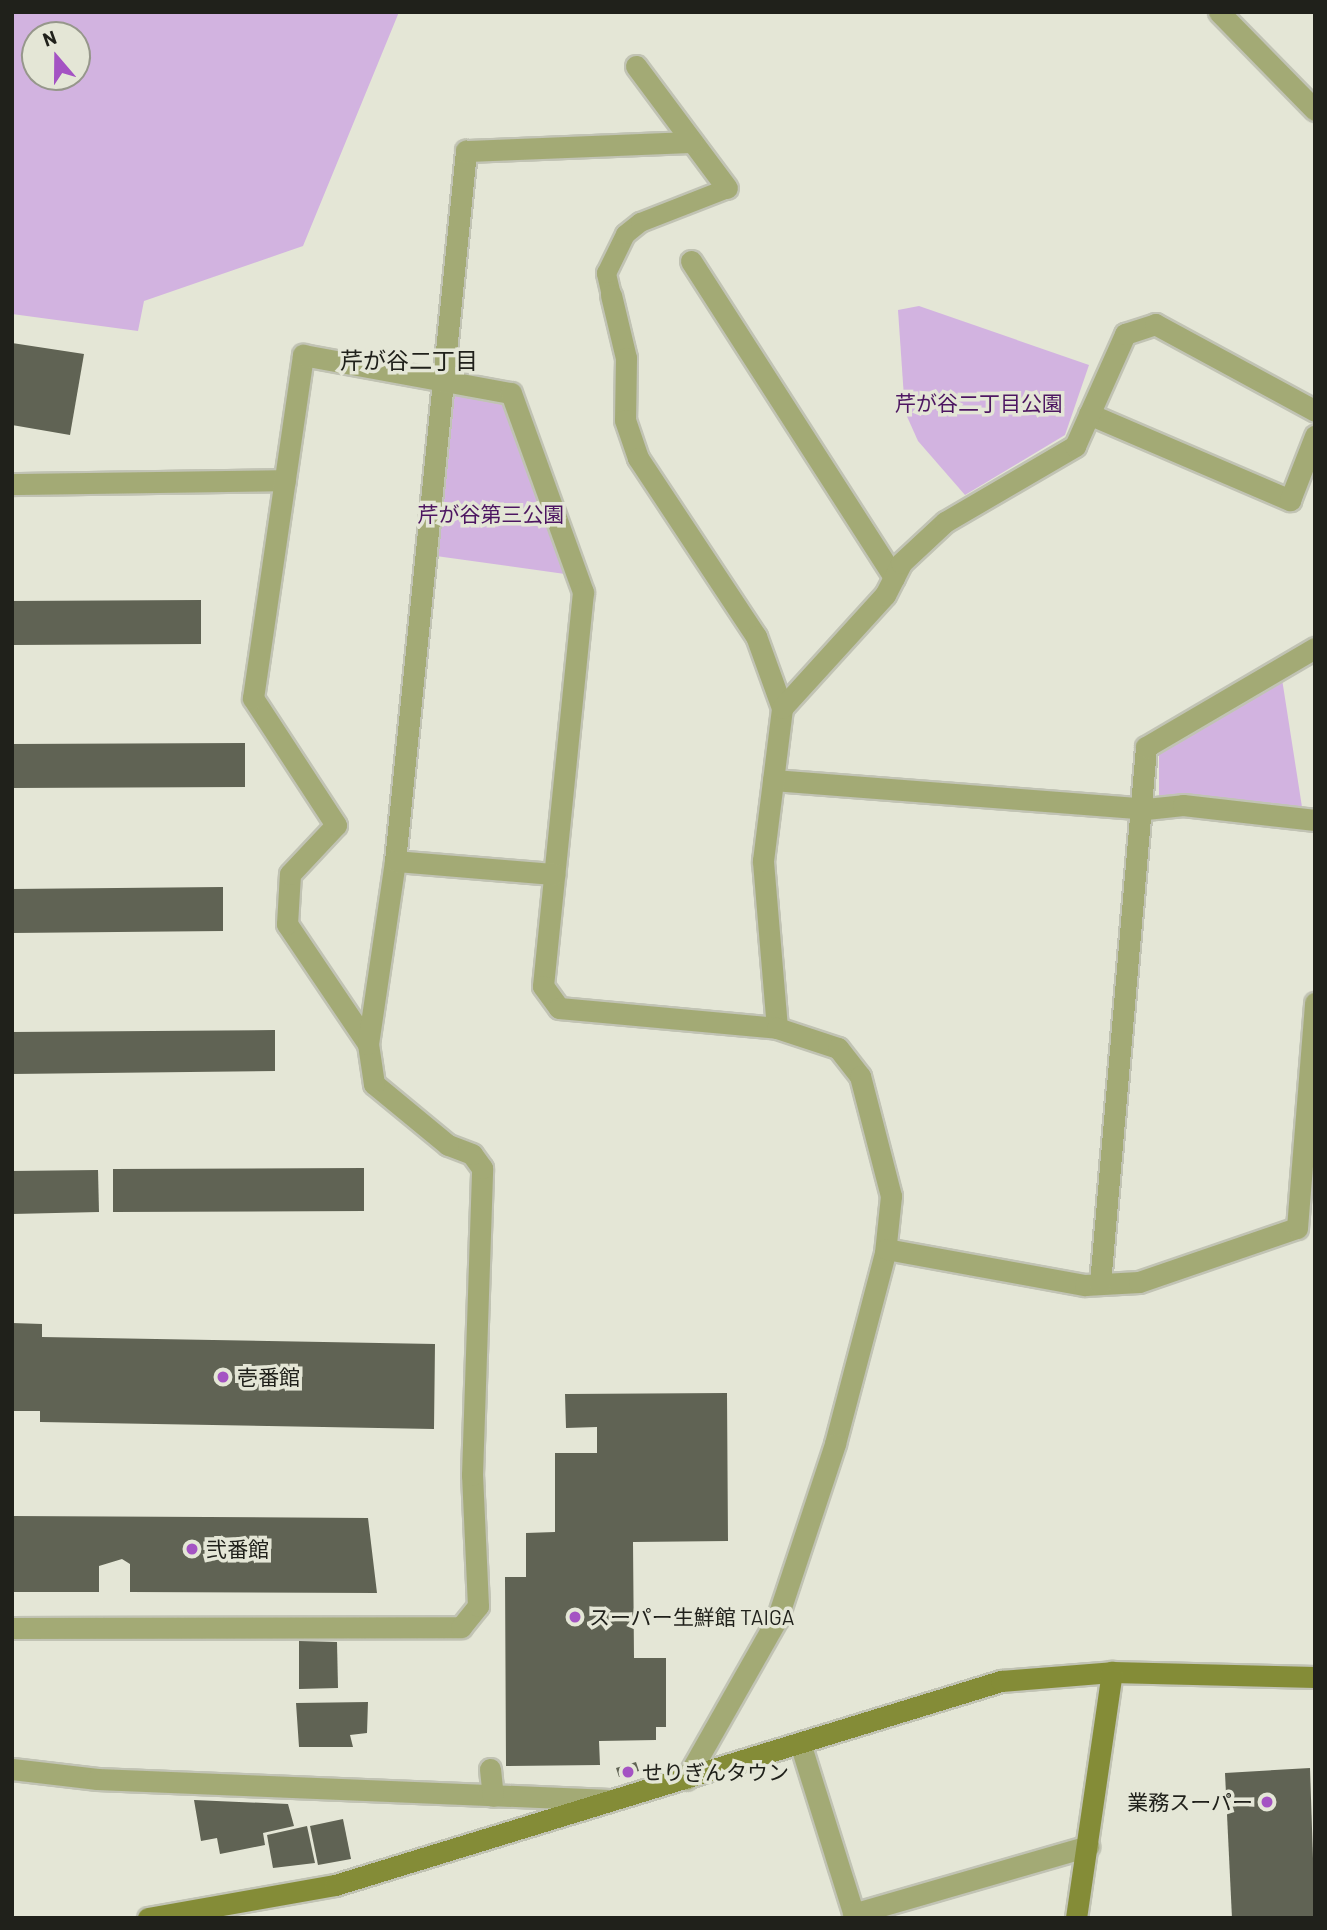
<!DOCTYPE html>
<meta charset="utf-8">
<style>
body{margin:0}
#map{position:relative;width:1327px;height:1930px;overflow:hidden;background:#e4e6d6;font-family:Barlow,"Noto Sans JP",sans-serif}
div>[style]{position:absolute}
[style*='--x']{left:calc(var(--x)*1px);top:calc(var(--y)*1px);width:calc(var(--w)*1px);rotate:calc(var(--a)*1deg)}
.green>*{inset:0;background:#d2b3e0}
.building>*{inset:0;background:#606354}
.roads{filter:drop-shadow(2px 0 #c1c3b4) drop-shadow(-2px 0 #c1c3b4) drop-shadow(0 2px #c1c3b4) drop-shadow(0 -2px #c1c3b4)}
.lane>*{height:19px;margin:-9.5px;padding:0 9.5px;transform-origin:9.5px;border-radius:9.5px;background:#a3aa75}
.street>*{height:21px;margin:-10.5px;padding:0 10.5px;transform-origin:10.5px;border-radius:10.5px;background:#a3aa75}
.secondary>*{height:21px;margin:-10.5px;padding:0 10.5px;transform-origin:10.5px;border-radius:10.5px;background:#848c37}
.dots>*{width:19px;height:19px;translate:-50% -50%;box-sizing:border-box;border:4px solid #e4e6d6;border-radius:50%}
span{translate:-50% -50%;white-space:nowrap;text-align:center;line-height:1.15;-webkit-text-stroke:7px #e4e6d6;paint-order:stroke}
.park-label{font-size:21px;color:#4d1661}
.poi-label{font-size:21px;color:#20211b}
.left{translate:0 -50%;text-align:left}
.right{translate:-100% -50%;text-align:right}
.neighbourhood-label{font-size:23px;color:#20211b}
.frame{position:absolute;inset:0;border:14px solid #20211b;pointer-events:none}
.north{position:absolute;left:21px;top:21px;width:70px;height:70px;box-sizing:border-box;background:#e4e6d6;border:2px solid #96978b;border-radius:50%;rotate:340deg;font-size:19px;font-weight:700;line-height:28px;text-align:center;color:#20211b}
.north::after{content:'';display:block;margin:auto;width:24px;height:32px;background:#a453c3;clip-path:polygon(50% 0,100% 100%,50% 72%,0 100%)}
</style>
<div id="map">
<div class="green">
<i style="clip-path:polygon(evenodd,12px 12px,399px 12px,303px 246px,144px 301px,138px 331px,12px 314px,12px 12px,35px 35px,77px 35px,77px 77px,35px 77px,35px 35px)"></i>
<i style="clip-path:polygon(919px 306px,1089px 365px,1065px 435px,965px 495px,918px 441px,905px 412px,898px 310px)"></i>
<i style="clip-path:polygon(453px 394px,503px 403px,565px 574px,436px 556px)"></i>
<i style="clip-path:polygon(1282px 679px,1302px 807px,1187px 794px,1159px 798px,1159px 753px)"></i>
</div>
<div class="building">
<i style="clip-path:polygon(12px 343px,84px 354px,70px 435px,12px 425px)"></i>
<i style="clip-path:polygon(201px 600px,201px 644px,12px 645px,12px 601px)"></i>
<i style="clip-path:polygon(245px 743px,245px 787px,12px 788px,12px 744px)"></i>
<i style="clip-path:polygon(223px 887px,223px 931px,12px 933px,12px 889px)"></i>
<i style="clip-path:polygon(275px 1030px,275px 1071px,12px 1074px,12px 1032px)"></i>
<i style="clip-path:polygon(364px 1168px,364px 1211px,113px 1212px,113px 1169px)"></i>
<i style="clip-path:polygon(98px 1170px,99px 1212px,12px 1214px,12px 1171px)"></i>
<i style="clip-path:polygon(12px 1323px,42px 1324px,42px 1337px,435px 1344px,434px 1429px,40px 1422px,40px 1411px,12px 1411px)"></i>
<i style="clip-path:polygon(727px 1393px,728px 1541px,633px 1542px,634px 1658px,666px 1658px,666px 1727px,656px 1727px,656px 1740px,599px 1741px,600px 1765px,506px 1766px,505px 1577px,526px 1577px,526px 1533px,555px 1532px,555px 1453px,597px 1453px,597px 1427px,566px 1428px,565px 1394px)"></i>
<i style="clip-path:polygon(12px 1516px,368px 1518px,377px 1593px,130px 1592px,130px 1564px,122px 1559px,99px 1566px,99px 1592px,12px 1592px)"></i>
<i style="clip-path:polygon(299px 1641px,337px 1642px,338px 1688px,299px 1689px)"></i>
<i style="clip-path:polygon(368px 1702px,367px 1733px,350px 1735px,353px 1747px,299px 1747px,296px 1703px)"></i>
<i style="clip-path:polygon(636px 1762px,639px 1771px,619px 1777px,616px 1768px)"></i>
<i style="clip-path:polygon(1310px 1768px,1315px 1918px,1232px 1918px,1225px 1773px)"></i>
<i style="clip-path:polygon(194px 1800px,288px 1804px,294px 1826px,263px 1833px,265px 1845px,220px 1854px,217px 1838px,201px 1841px)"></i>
<i style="clip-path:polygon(343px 1819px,351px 1859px,318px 1865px,310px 1826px)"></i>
<i style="clip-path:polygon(307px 1826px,315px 1863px,273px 1868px,267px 1835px)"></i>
</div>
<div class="roads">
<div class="lane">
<i style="--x:611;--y:295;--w:23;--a:-103"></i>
<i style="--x:606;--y:273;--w:43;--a:-64"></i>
<i style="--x:625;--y:234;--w:19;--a:-39"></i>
<i style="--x:640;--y:222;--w:93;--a:-21.3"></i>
</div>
<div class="street">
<i style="--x:1219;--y:12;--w:137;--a:45.6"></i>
<i style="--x:636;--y:66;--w:152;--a:53.3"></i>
<i style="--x:691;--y:261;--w:376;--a:57.3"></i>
<i style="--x:611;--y:295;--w:65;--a:76.6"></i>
<i style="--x:626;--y:358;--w:62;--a:90.9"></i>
<i style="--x:625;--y:420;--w:40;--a:71.1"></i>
<i style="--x:638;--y:458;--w:214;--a:56.5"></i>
<i style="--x:756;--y:636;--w:77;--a:70.1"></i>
<i style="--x:1089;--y:414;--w:219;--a:23.2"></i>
<i style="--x:1290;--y:500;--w:69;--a:-68.7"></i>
<i style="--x:12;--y:484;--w:273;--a:-0.8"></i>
<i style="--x:773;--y:780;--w:374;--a:4.4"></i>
<i style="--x:1146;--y:809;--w:37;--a:-6"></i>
<i style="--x:1183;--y:805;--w:133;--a:6.5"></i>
<i style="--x:395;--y:861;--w:714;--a:-84.29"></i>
<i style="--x:466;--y:151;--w:226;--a:-2.3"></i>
<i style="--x:777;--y:1028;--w:168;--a:-94.8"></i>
<i style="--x:763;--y:861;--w:154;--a:-82.9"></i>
<i style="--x:782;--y:708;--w:153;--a:-47.7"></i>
<i style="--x:885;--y:595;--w:36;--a:-63"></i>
<i style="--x:901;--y:563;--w:60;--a:-43"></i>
<i style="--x:945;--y:522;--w:151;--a:-30.3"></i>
<i style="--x:1075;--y:446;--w:123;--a:-65.9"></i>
<i style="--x:1125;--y:334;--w:32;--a:-18"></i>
<i style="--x:1155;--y:324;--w:182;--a:28.5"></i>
<i style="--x:368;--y:1044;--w:145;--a:-124"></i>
<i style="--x:287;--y:924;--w:50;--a:-86.6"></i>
<i style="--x:290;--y:874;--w:67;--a:-46.8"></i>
<i style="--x:336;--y:825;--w:152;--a:-123.2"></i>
<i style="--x:253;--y:698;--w:347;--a:-81.7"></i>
<i style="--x:303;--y:355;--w:211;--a:10.4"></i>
<i style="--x:511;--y:393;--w:212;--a:70.1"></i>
<i style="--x:583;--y:592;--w:396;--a:95.8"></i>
<i style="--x:543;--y:986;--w:27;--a:54"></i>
<i style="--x:559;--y:1008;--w:219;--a:5.2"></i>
<i style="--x:777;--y:1028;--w:64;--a:18.2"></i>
<i style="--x:838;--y:1048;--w:36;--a:52"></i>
<i style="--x:860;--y:1076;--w:124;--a:75.5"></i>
<i style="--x:891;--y:1196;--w:57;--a:96"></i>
<i style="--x:885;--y:1253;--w:197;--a:104.7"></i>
<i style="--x:835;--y:1444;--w:184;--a:108.3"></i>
<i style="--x:777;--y:1619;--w:184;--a:119.6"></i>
<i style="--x:886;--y:1249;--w:202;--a:10.3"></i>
<i style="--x:1085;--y:1285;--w:54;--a:-3.2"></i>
<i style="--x:1139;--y:1282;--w:167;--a:-18.9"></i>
<i style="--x:1297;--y:1228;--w:226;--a:-85.4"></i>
<i style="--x:1100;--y:1284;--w:539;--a:-85.1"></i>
<i style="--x:1146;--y:747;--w:196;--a:-30.4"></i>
<i style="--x:12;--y:1628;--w:449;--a:-0.1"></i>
<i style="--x:461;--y:1627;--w:27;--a:-51"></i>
<i style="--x:478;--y:1606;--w:131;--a:-92.6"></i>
<i style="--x:472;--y:1475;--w:307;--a:-88.1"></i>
<i style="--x:482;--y:1168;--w:17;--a:-126"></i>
<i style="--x:472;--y:1154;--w:26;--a:-159"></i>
<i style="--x:448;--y:1145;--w:96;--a:-140.5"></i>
<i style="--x:374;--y:1084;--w:40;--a:-98.5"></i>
<i style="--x:368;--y:1044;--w:185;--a:-81.6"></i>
<i style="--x:395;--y:861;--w:160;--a:4.7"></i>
<i style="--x:800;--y:1743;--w:183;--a:72.6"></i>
<i style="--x:12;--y:1769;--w:86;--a:6.7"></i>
<i style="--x:97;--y:1779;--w:513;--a:2.34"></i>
<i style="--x:490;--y:1769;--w:27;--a:84"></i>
<i style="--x:853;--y:1914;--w:245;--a:-16.1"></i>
</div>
<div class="secondary">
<i style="--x:148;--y:1918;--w:190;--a:-10"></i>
<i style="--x:335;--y:1885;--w:697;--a:-17.03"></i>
<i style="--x:1001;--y:1681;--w:111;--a:-4.6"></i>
<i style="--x:1112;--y:1672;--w:203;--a:1.4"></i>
<i style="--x:1076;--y:1918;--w:249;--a:-81.7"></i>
</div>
</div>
<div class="dots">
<i style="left:223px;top:1377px;background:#a453c3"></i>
<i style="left:192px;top:1549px;background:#a453c3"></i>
<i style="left:575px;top:1617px;background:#a453c3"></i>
<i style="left:628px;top:1772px;background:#a453c3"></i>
<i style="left:1267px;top:1802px;background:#a453c3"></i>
</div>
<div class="park-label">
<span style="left:979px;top:403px">芹が谷二丁目公園</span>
<span style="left:491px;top:514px">芹が谷第三公園</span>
</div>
<div class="poi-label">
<span class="left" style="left:237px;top:1377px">壱番館</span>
<span class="left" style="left:206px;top:1549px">弐番館</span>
<span class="left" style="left:589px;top:1617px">スーパー生鮮館 TAIGA</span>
<span class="left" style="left:642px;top:1772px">せりぎんタウン</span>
<span class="right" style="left:1253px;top:1802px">業務スーパー</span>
</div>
<div class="neighbourhood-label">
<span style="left:409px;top:360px">芹が谷二丁目</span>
</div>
<div class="frame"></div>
<div class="north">N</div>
</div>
